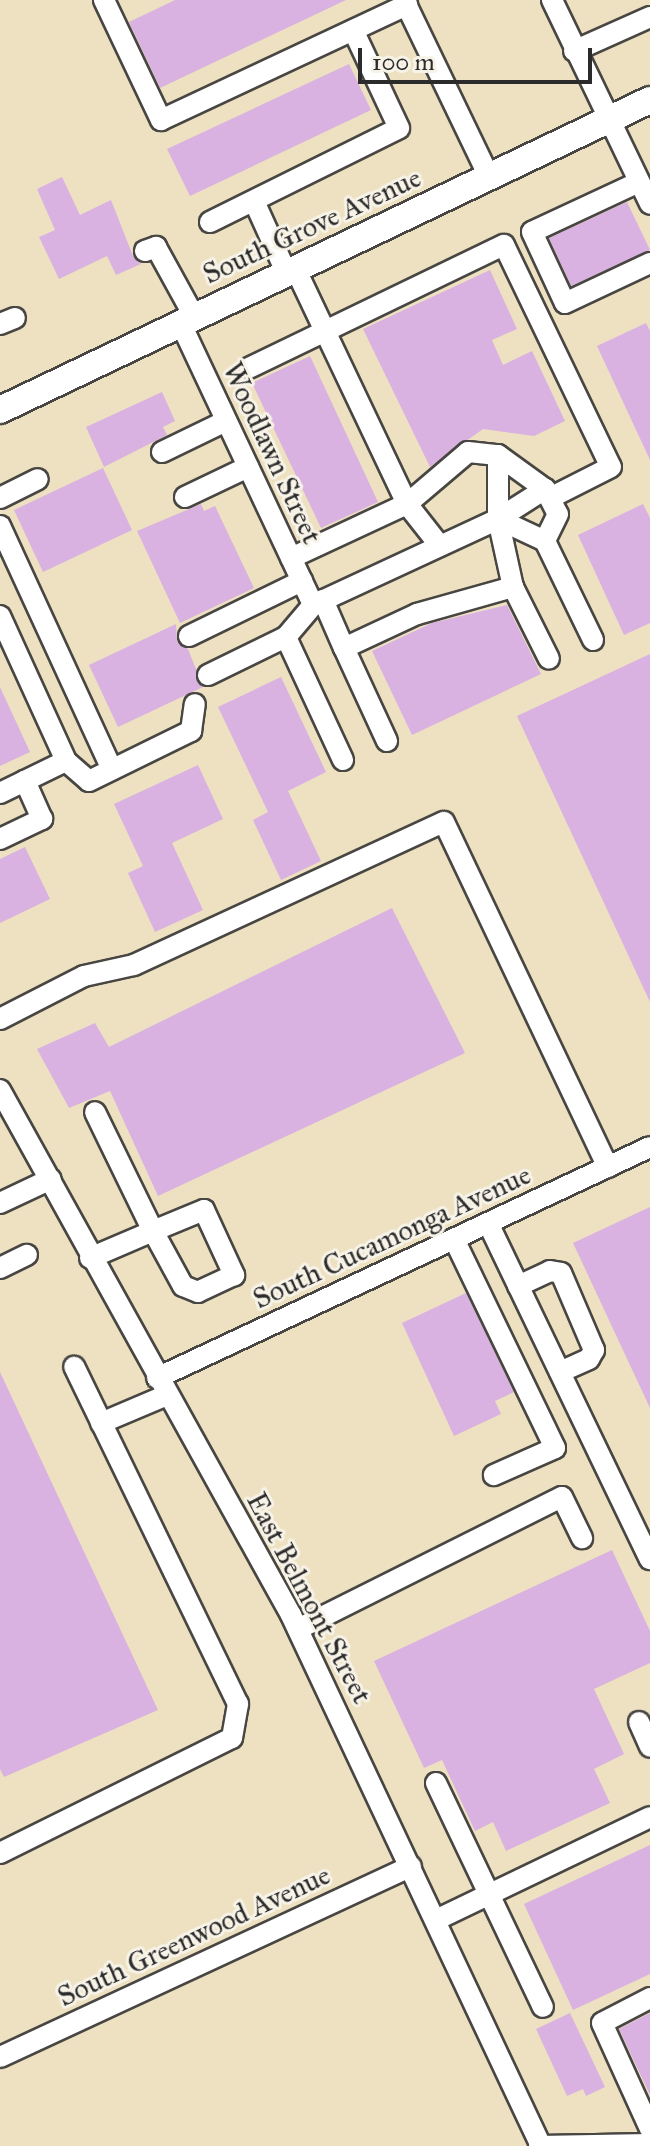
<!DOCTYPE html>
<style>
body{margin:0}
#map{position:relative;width:650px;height:2146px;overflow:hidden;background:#ede1c1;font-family:"IM FELL Great Primer",serif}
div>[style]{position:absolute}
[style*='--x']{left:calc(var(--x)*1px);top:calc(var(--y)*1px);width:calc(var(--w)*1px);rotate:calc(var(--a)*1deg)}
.building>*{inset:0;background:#d9b2e1}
.roads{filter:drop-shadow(2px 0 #484642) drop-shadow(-2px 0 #484642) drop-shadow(0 2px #484642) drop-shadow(0 -2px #484642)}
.minor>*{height:20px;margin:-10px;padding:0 10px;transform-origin:10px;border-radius:10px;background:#fff}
.major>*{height:26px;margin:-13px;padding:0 13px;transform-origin:13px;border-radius:13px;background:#fff}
span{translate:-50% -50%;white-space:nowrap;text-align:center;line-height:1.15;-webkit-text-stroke:6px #f7f3e8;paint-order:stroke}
.street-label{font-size:28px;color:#2b2b2b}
.scale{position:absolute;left:358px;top:48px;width:234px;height:36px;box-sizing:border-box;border:4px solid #2b2b2b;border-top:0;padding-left:10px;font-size:24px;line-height:28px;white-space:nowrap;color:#2b2b2b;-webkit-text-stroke:6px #f7f3e8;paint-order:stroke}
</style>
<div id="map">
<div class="building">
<i style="clip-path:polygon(175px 0,346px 0,160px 88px,129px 22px)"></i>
<i style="clip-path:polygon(349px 64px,371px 110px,190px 196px,167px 149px)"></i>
<i style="clip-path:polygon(62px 177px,80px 215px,111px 200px,133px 256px,141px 264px,116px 275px,107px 256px,59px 279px,39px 237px,55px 230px,37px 189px)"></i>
<i style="clip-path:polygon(627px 202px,650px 250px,571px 286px,549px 238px)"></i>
<i style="clip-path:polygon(490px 270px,517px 329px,492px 340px,503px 365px,532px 351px,565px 421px,534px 436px,483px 429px,430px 467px,363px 329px)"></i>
<i style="clip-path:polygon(646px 323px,650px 331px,650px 460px,597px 346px)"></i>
<i style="clip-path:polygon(310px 356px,378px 502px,321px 528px,252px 383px)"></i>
<i style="clip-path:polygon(162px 392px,175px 421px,163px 427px,167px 435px,104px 467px,86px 427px)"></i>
<i style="clip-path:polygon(103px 468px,132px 530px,43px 572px,14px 510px)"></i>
<i style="clip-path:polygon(201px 504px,204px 511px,215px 506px,254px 588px,180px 623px,137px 531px)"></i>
<i style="clip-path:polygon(643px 504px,650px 518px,650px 623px,624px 635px,578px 535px)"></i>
<i style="clip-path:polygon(507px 605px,541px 674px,412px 735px,372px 651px,432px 623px)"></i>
<i style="clip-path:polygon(176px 624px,177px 641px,188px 649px,203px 687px,118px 727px,89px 665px)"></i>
<i style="clip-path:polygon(650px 654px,650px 1002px,517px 716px)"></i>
<i style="clip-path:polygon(281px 677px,326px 772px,288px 791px,321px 861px,281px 880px,253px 820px,268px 812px,218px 707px)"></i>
<i style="clip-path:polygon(0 687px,30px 752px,0 766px)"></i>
<i style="clip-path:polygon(198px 765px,223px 819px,172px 843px,203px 910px,155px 932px,128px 873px,143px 866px,114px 804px)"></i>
<i style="clip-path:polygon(25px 847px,50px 899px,0 923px,0 859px)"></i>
<i style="clip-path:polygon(392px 908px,465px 1053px,158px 1196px,110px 1091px,69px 1108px,37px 1049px,95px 1023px,109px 1047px)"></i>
<i style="clip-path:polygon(650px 1207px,650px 1408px,573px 1243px)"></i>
<i style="clip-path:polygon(466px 1293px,514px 1392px,495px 1401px,501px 1414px,454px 1436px,402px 1323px)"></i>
<i style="clip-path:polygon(0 1372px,158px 1710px,4px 1777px,0 1769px)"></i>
<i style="clip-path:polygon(612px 1550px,650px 1631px,650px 1663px,594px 1689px,624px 1754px,594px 1769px,610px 1803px,506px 1851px,493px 1822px,475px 1831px,442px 1760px,424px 1768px,374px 1661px)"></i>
<i style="clip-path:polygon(650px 1845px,650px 1974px,573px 2010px,524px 1904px)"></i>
<i style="clip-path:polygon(570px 2013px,605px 2087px,586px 2096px,583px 2089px,567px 2096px,536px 2029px)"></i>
<i style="clip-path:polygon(650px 2013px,650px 2095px,619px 2029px)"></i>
</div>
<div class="roads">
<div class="minor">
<i style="--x:104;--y:0;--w:133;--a:64.6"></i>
<i style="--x:161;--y:120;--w:272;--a:-25.1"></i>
<i style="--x:404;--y:0;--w:196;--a:64.3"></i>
<i style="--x:552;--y:0;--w:226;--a:64.3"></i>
<i style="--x:574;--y:51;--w:83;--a:-24.1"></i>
<i style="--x:639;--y:182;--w:118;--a:155"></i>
<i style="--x:532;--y:232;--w:78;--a:65.1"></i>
<i style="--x:565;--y:303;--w:94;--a:-25.2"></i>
<i style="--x:254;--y:201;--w:80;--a:65.7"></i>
<i style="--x:210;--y:222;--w:211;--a:-26.4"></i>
<i style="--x:399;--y:128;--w:108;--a:-115.1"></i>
<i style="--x:145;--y:251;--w:12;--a:-20"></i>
<i style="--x:156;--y:247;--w:81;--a:61.2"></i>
<i style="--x:296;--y:270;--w:259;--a:64.6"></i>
<i style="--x:407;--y:504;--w:80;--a:-40.4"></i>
<i style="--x:468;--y:452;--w:30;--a:6"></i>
<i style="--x:498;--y:455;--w:58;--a:35.9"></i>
<i style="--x:545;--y:489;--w:28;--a:63"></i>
<i style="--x:558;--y:514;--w:30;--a:116"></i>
<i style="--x:0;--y:324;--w:16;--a:-22"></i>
<i style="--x:181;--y:324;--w:310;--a:64.8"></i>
<i style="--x:249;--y:368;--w:283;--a:-25.8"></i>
<i style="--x:504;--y:245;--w:246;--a:64.3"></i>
<i style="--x:611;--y:467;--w:68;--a:153.1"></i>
<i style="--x:162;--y:452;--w:71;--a:-25.8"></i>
<i style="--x:498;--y:455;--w:64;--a:90"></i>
<i style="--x:498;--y:519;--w:70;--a:77.6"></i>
<i style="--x:513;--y:587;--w:80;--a:63.4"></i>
<i style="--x:185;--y:497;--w:70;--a:-25.5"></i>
<i style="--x:0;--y:498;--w:42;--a:-26.6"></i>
<i style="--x:498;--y:519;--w:52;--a:25.1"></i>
<i style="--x:545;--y:541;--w:110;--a:64.1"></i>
<i style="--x:0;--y:526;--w:268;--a:65.3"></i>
<i style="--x:291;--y:558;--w:128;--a:-25"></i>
<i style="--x:407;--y:504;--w:53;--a:51.8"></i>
<i style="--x:323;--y:600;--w:52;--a:66.4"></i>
<i style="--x:0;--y:616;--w:159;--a:65.5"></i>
<i style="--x:189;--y:636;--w:126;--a:-26"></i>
<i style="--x:208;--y:675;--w:87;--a:-26"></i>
<i style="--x:387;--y:741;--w:102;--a:-114.8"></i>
<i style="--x:344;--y:648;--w:81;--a:-25"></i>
<i style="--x:417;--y:614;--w:100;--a:-15.7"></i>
<i style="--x:343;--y:760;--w:136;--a:-114.9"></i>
<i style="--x:286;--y:637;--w:42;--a:-49.8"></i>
<i style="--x:313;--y:605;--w:204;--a:-24.9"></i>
<i style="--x:498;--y:519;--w:56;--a:-32.6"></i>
<i style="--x:0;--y:793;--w:73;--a:-25.9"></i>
<i style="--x:66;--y:761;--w:30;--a:41"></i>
<i style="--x:89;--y:781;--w:114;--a:-26.1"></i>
<i style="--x:191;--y:731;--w:27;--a:-82"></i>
<i style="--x:0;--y:839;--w:47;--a:-25.5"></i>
<i style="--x:42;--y:819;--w:42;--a:-114.1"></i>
<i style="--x:0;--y:1019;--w:94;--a:-27.1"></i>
<i style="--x:84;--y:976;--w:51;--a:-12.4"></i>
<i style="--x:134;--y:965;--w:341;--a:-24.8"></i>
<i style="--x:444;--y:822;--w:382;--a:64.6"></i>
<i style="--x:0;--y:1090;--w:600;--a:61"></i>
<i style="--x:291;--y:1615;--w:587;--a:64.79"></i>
<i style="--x:0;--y:1203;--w:56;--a:-25.2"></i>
<i style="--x:488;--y:1223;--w:373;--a:64.3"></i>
<i style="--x:454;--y:1239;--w:232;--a:64.2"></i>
<i style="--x:555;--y:1448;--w:67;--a:156.1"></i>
<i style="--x:90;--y:1258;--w:69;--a:-23.2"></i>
<i style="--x:153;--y:1231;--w:55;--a:-22.4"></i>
<i style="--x:204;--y:1210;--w:72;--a:65.2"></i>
<i style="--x:234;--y:1275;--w:40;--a:155"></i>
<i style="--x:198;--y:1292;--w:16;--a:-158"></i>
<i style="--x:183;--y:1286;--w:63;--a:-118.6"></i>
<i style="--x:153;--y:1231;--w:132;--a:-116"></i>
<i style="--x:0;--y:1268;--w:30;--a:-26"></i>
<i style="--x:518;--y:1286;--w:35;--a:-25"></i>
<i style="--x:550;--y:1271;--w:11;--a:10"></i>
<i style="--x:561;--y:1273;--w:84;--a:66.8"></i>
<i style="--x:594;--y:1350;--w:10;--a:119"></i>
<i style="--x:589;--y:1359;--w:32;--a:156"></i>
<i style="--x:157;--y:1378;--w:544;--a:-25.11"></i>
<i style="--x:101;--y:1423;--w:72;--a:-23"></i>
<i style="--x:298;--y:1629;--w:295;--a:-26.6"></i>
<i style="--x:562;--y:1497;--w:46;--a:64"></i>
<i style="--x:639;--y:1722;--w:27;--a:66"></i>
<i style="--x:436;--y:1783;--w:248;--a:64.5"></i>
<i style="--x:0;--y:1853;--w:259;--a:-26.4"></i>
<i style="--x:232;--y:1738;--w:35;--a:-80"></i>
<i style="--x:238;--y:1704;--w:375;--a:-115.9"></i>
<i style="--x:436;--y:1920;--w:237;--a:-25.7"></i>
<i style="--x:650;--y:1998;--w:54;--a:152.5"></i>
<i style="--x:602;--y:2023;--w:116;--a:65.6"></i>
<i style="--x:0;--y:2057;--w:453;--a:-24.9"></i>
<i style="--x:539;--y:2146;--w:111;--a:-1"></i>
</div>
<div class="major">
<i style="--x:0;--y:410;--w:720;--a:-25.5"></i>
</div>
</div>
<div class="street-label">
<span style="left:312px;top:226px;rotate:-25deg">South Grove Avenue</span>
<span style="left:272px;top:453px;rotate:65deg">Woodlawn Street</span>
<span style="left:392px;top:1237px;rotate:-25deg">South Cucamonga Avenue</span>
<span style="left:309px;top:1598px;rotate:62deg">East Belmont Street</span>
<span style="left:194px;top:1936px;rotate:-25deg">South Greenwood Avenue</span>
</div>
<div class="scale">100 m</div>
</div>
